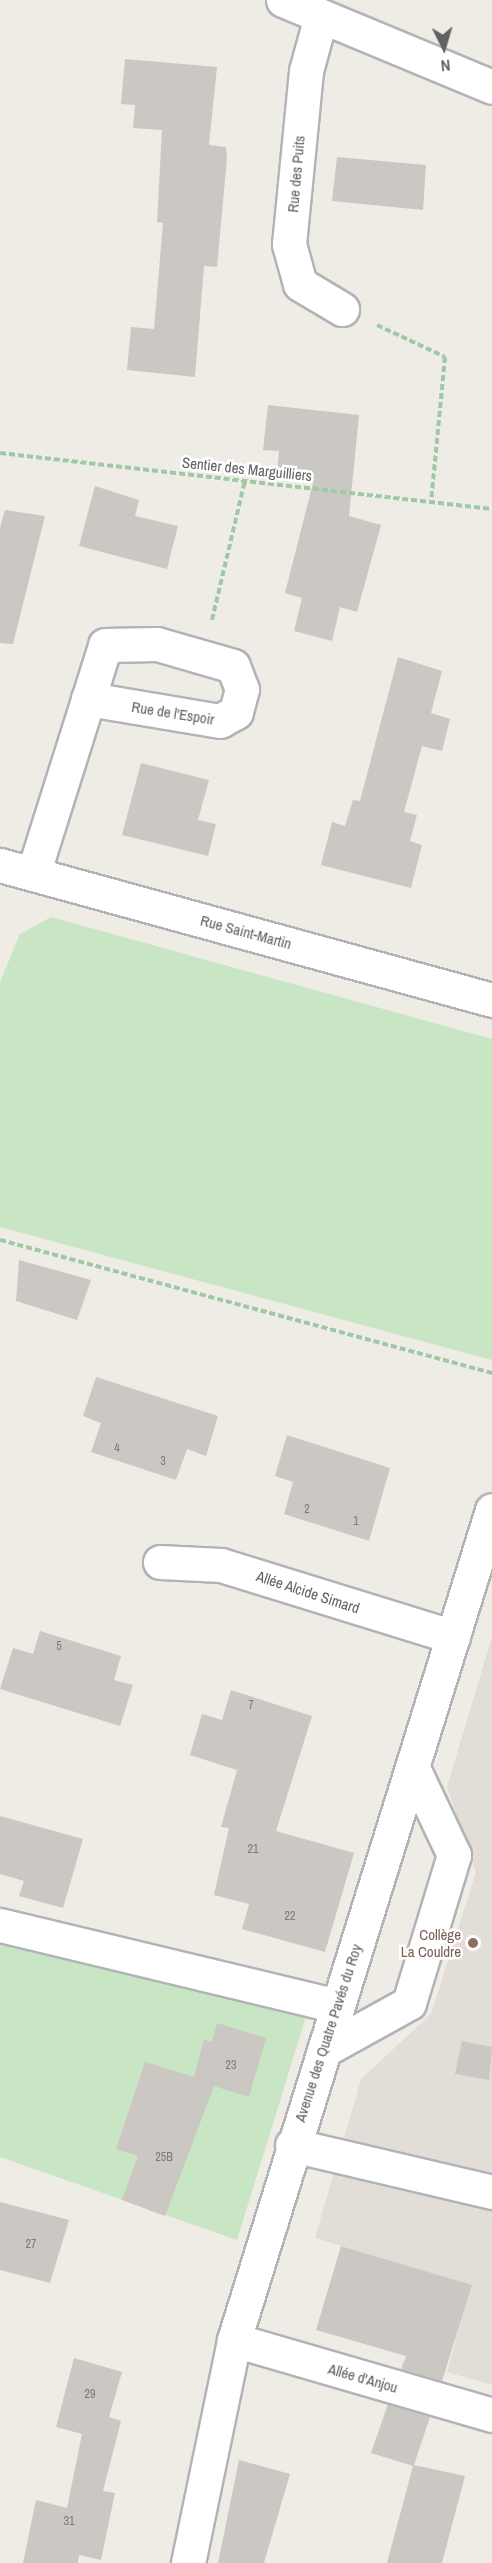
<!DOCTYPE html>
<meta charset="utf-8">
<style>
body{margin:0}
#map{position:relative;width:492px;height:2563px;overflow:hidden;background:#efece6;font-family:"Archivo Narrow",sans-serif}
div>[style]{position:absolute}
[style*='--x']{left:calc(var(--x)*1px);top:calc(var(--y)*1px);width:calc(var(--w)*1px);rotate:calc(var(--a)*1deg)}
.education>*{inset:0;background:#e2ddd7}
.green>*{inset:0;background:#c8e5c4}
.building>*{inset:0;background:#cbc7c2}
.path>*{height:4px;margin-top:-2px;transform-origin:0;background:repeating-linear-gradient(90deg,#9fc8a5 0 6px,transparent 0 9px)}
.roads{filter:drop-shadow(2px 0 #b1b4b7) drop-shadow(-2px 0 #b1b4b7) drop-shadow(0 2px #b1b4b7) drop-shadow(0 -2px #b1b4b7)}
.minor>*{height:33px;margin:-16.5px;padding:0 16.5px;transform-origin:16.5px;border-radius:16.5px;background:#fff}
.dots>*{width:16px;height:16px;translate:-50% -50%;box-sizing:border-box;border:3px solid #fff;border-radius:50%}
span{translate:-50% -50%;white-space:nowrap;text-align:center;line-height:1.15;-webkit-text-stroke:5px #fff;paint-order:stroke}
.number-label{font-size:12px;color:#797b7c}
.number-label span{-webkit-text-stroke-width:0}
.street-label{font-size:15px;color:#5e6265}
.education-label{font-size:15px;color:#785e54}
.right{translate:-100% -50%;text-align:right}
.north{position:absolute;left:414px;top:18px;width:60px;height:60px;-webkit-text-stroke:4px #fff;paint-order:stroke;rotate:175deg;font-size:16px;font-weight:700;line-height:24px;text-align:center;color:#5e6265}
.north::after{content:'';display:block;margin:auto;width:21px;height:27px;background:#5e6265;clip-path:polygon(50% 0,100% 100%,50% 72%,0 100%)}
</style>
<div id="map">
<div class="education">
<i style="clip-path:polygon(492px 1637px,492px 2385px,447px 2372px,471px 2285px,315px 2238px,361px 2079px,431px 2014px,476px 1872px,447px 1787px)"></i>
</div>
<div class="green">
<i style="clip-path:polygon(51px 917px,492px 1039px,492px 1360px,0 1227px,0 982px,20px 934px)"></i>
<i style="clip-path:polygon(0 1941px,308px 2010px,237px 2240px,0 2157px)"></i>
</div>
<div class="building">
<i style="clip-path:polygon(125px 59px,217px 67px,209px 145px,226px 147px,227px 158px,217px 267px,204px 266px,195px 377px,127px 370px,131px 327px,154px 329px,163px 223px,157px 222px,162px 130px,133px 128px,135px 105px,121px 104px)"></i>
<i style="clip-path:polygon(337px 157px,426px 165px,423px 210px,332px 201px)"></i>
<i style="clip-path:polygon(268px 405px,359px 415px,349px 516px,381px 525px,357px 612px,340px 607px,332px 641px,294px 631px,302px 598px,285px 593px,314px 479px,277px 475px,279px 451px,263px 450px)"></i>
<i style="clip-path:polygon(95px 486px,139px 500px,135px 516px,178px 526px,167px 569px,79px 546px)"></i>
<i style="clip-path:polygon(5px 510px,45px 516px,13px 644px,0 643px,0 528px)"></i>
<i style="clip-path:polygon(398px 657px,442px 671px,431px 713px,450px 719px,442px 751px,422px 746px,404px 812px,417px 815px,410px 841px,422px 845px,411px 888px,321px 865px,332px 822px,345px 826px,353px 800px,360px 801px)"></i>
<i style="clip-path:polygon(141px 763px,209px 780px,198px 820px,216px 824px,208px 856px,122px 835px)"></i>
<i style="clip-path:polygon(19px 1260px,91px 1280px,77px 1320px,16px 1301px)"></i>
<i style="clip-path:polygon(96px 1377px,218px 1416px,206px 1456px,187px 1449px,176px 1480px,91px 1452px,101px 1423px,83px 1416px)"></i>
<i style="clip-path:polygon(287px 1435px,390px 1468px,369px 1541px,284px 1514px,293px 1482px,275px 1476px)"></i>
<i style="clip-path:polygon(40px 1631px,121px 1656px,114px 1680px,133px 1685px,120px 1726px,0 1689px,13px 1648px,33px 1654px)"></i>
<i style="clip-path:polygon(231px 1690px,312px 1716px,276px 1831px,354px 1853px,325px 1952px,242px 1929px,249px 1904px,214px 1895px,229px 1828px,221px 1827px,237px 1770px,190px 1755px,202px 1714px,222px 1720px)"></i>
<i style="clip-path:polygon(0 1816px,83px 1839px,63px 1908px,19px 1896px,24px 1881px,0 1874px)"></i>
<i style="clip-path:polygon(217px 2023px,266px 2038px,249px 2097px,214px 2086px,165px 2216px,122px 2200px,138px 2156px,116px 2149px,145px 2062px,194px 2077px,204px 2039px,212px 2042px)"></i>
<i style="clip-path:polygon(462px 2041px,492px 2047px,489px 2080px,455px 2074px)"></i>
<i style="clip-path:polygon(0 2202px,69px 2220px,50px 2283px,0 2270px)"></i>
<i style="clip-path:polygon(341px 2246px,472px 2285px,442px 2381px,401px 2369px,406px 2356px,316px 2330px)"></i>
<i style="clip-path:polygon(74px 2358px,122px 2372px,109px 2417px,121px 2421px,103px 2491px,115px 2493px,101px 2560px,79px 2555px,78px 2563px,23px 2563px,36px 2500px,67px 2508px,82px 2434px,56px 2427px)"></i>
<i style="clip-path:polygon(388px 2404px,430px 2417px,414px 2465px,465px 2476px,442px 2563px,387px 2563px,413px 2466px,371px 2453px)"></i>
<i style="clip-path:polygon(239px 2460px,290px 2474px,264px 2563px,218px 2563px)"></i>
</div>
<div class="path">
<i style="--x:377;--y:325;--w:75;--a:25.2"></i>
<i style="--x:445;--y:357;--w:146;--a:95.5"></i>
<i style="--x:0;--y:453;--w:495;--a:6.5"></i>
<i style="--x:212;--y:620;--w:144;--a:-76.7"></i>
<i style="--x:0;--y:1240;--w:510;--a:15.13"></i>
</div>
<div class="roads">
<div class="minor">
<i style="--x:283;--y:0;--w:226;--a:22.6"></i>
<i style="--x:321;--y:16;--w:57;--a:105.3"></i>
<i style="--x:306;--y:71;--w:174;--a:95.6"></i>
<i style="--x:289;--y:244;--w:41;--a:74.6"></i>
<i style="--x:300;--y:284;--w:49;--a:30.8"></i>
<i style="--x:0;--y:865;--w:510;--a:15.34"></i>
<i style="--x:33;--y:874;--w:240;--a:-72.5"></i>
<i style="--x:105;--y:645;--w:52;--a:-1.1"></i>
<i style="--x:157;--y:644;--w:79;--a:16.1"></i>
<i style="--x:233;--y:666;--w:25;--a:69"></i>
<i style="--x:242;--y:689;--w:24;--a:105"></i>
<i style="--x:236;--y:712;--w:18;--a:151"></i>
<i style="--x:220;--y:721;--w:134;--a:-170.5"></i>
<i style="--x:160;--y:1562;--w:61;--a:2.8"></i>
<i style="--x:221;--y:1565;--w:243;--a:17.2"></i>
<i style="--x:0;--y:1925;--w:347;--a:13.5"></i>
<i style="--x:324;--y:2050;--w:97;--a:-28.9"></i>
<i style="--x:409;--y:2003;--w:155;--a:-73.1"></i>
<i style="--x:454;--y:1855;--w:98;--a:-115.3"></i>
<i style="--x:292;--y:2145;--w:205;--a:13.2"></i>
<i style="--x:234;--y:2340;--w:269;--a:16.2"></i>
<i style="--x:188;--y:2563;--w:228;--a:-78.3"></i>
<i style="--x:234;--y:2340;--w:869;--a:-72.73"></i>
</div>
</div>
<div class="dots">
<i style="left:473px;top:1943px;background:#8d6e63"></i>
</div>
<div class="number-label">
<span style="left:117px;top:1449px">4</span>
<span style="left:163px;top:1462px">3</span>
<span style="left:307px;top:1510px">2</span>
<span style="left:356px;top:1522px">1</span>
<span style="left:59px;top:1647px">5</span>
<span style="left:251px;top:1706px">7</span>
<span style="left:253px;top:1850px">21</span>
<span style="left:290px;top:1917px">22</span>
<span style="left:231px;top:2066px">23</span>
<span style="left:164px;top:2158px">25B</span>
<span style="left:31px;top:2245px">27</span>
<span style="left:90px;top:2395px">29</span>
<span style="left:69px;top:2522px">31</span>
</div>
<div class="street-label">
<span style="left:296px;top:174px;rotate:-85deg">Rue des Puits</span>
<span style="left:247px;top:469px;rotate:6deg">Sentier des Marguilliers</span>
<span style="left:173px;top:713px;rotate:9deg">Rue de l'Espoir</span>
<span style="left:246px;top:932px;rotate:15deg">Rue Saint-Martin</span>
<span style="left:308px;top:1592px;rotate:18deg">Allée Alcide Simard</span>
<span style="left:328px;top:2033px;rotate:-72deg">Avenue des Quatre Pavés du Roy</span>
<span style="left:363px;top:2378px;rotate:16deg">Allée d'Anjou</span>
</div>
<div class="education-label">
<span class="right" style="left:461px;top:1943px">Collège<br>La Couldre</span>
</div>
<div class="north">N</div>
</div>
